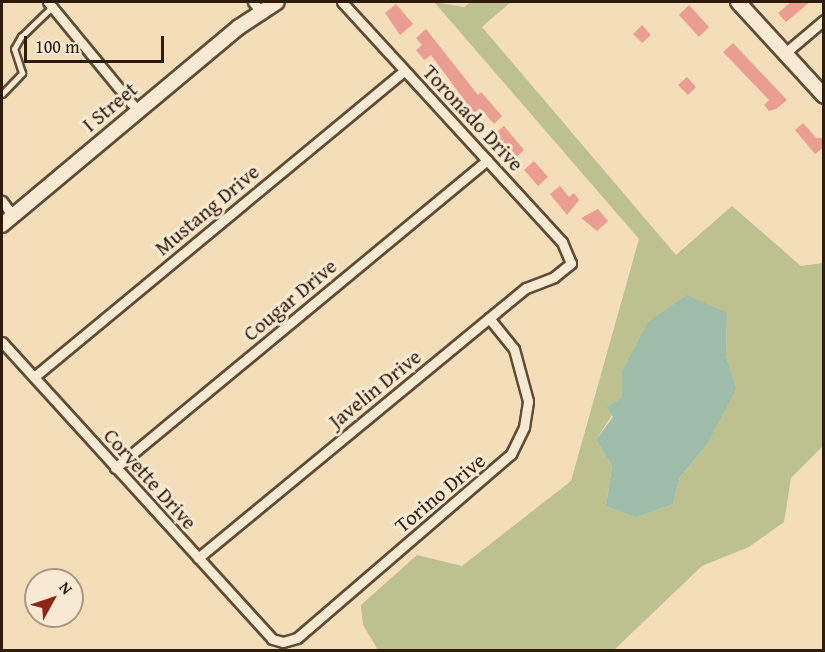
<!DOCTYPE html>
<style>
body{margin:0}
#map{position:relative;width:825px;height:652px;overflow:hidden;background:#f4deba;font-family:"Gentium Book Plus",serif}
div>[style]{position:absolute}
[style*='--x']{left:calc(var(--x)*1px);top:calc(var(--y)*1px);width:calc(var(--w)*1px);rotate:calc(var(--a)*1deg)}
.green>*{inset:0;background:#bcc18f}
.water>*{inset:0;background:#9dbdaa}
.building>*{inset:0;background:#ea9e92}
.roads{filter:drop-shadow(2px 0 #604c36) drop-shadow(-2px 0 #604c36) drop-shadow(0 2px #604c36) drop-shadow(0 -2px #604c36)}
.lane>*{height:4.5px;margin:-2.25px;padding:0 2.25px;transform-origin:2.25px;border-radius:2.25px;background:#f8ead2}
.street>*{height:9px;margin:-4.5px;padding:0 4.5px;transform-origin:4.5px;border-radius:4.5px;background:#f8ead2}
.secondary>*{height:14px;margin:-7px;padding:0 7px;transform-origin:7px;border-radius:7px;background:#f8ead2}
span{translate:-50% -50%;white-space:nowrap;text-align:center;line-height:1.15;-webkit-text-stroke:6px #f8ead2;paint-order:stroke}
.street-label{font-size:21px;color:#2f1b0a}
.frame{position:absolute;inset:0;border:3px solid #2f1b0a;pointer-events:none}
.north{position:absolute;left:24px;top:568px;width:60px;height:60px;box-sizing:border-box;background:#f8ead2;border:2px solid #a89782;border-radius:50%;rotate:50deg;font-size:16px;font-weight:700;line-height:24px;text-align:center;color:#2f1b0a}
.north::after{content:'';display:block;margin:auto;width:21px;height:27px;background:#8f2418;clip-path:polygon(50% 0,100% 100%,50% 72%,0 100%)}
.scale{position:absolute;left:24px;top:36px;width:140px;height:27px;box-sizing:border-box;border:3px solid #2f1b0a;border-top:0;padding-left:8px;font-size:18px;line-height:21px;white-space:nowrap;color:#2f1b0a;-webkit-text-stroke:4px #f8ead2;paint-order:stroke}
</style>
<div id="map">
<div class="green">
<i style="clip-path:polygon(evenodd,434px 2px,464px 7px,471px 2px,511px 2px,482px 27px,676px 255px,732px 206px,801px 266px,823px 263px,823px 446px,791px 478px,784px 522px,749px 547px,702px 566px,614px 650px,378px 650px,363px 625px,361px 605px,417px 555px,462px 566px,571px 481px,639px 239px,434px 2px,727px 313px,726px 356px,735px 389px,707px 445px,680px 477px,673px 504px,636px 518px,606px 506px,612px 466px,596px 440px,623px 398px,622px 372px,727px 313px)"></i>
</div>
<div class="water">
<i style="clip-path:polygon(687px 295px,727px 313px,726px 356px,736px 389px,707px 445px,680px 477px,673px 504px,636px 518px,606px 506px,612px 466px,596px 440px,613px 417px,607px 407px,622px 398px,622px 372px,648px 322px)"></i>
</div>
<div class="building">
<i style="clip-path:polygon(791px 2px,810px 2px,786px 22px,778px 13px)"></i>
<i style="clip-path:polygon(396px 4px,413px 24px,400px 35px,385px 13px)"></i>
<i style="clip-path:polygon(689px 5px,709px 27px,699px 37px,679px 15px)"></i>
<i style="clip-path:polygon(642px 25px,651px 35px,642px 43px,633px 34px)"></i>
<i style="clip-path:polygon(426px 29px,478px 95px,481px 92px,502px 116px,494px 124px,482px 110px,476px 116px,431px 55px,424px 60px,416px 50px,422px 45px,416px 38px)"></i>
<i style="clip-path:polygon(733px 43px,787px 100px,776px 109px,769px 111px,764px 105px,769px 100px,723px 52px)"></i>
<i style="clip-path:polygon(687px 77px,696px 87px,688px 95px,678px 85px)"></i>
<i style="clip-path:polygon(803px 123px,816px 138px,824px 138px,824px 147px,815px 154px,795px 130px)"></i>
<i style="clip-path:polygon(504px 126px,524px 150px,515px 158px,494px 134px)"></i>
<i style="clip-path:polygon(534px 161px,548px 177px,538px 186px,524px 170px)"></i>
<i style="clip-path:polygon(560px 186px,569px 197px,574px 193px,579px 200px,567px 215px,550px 194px)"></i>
<i style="clip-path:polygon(598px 209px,608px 221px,597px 231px,581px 218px)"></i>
</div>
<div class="roads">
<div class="lane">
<i style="--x:2;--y:94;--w:29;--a:-46"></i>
<i style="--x:22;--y:73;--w:25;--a:-108"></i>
<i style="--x:14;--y:49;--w:14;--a:-60"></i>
<i style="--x:21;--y:37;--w:43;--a:-44.1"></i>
</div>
<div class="street">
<i style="--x:48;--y:2;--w:141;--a:50.5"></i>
<i style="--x:253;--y:2;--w:14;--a:51"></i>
<i style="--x:342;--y:2;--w:326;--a:47.5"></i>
<i style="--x:562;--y:242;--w:23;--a:67"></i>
<i style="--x:785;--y:53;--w:51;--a:-40.2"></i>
<i style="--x:2;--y:201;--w:19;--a:54"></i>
<i style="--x:2;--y:342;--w:401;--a:47.7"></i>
<i style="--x:272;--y:639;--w:11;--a:15"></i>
<i style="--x:283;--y:642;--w:15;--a:-16"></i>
<i style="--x:297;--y:638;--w:282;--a:-40.7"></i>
<i style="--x:511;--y:454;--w:30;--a:-64"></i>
<i style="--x:524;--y:427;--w:26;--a:-81"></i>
<i style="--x:528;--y:401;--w:54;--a:-105.1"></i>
<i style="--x:514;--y:349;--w:40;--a:-129"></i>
<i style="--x:34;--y:377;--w:480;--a:-39.6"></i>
<i style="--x:115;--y:468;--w:483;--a:-39.6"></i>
<i style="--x:198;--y:558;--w:425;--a:-39.5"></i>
<i style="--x:526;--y:288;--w:30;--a:-21"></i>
<i style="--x:554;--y:277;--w:22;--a:-39"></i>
</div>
<div class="secondary">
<i style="--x:738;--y:2;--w:127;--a:47.5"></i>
<i style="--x:2;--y:225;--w:309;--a:-39.9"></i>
<i style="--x:239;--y:27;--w:45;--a:-33.3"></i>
</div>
</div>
<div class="street-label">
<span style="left:110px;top:107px;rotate:-40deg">I Street</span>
<span style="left:473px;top:118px;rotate:47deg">Toronado Drive</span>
<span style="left:207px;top:210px;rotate:-40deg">Mustang Drive</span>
<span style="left:290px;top:300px;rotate:-40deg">Cougar Drive</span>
<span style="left:375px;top:389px;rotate:-39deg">Javelin Drive</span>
<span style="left:150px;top:479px;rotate:48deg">Corvette Drive</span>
<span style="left:440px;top:493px;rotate:-40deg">Torino Drive</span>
</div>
<div class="frame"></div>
<div class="north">N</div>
<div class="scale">100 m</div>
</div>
